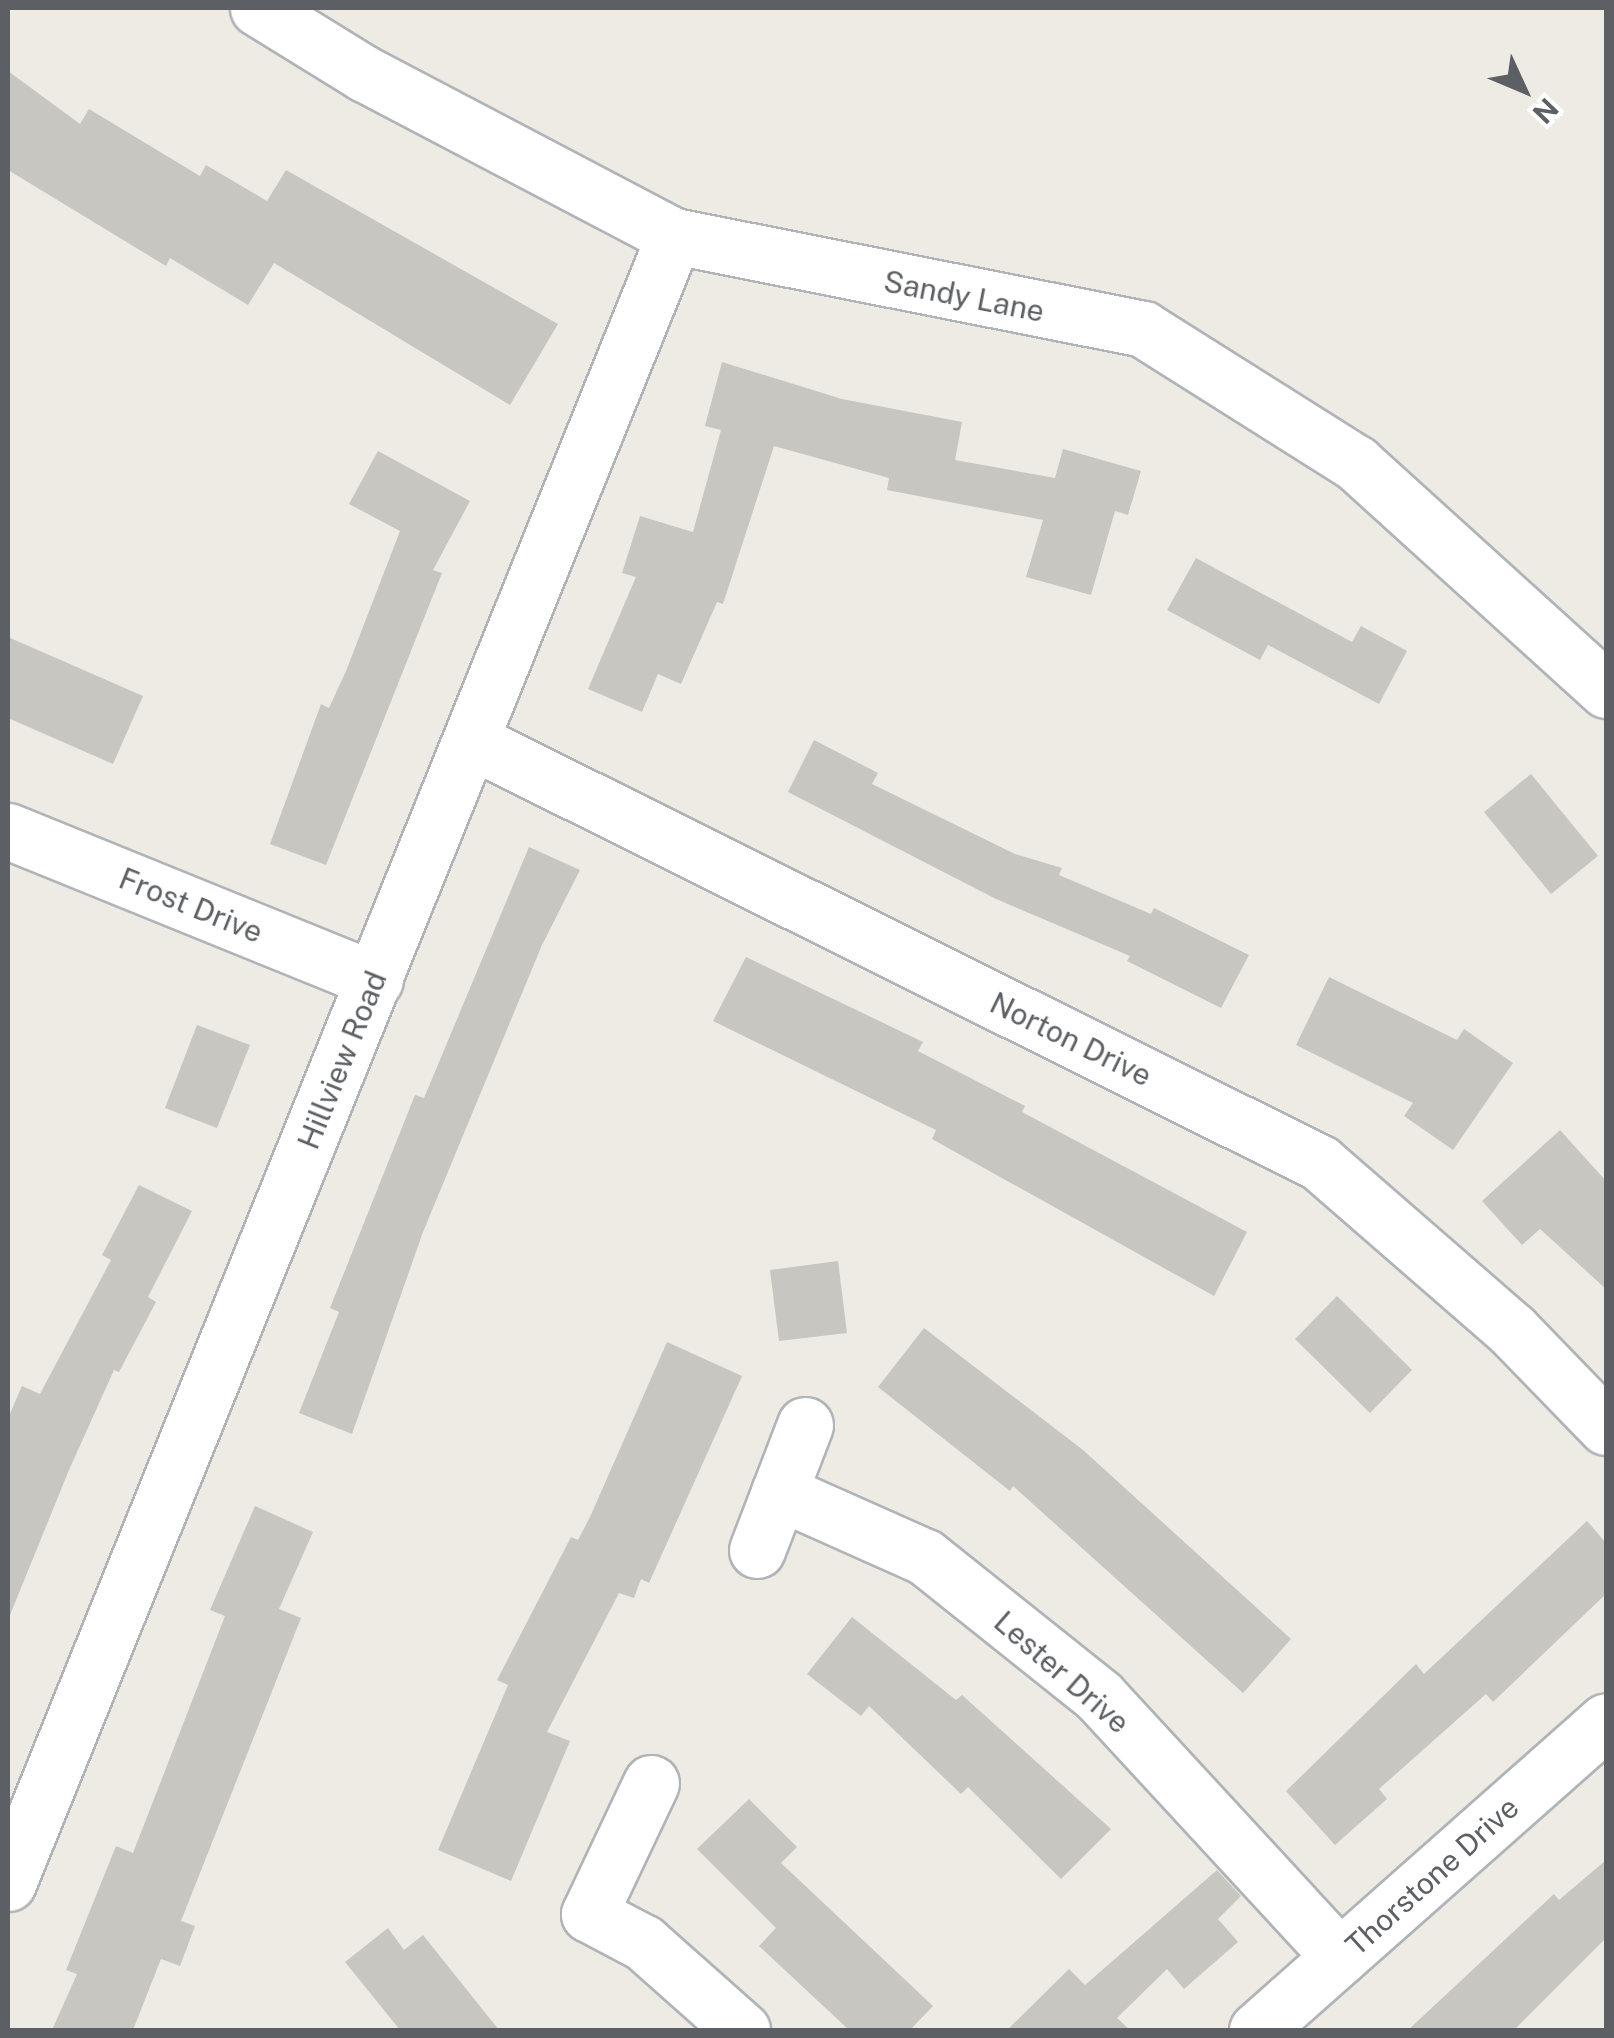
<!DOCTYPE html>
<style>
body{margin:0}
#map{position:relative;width:1614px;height:2038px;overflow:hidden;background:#edebe4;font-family:"Public Sans",sans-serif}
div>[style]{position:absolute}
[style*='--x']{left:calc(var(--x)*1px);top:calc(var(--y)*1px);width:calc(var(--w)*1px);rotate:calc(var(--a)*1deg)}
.building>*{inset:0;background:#c8c6c0}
.roads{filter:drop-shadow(2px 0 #b1b4b7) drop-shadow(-2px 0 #b1b4b7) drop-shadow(0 2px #b1b4b7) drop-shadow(0 -2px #b1b4b7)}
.street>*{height:55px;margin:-27.5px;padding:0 27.5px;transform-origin:27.5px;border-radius:27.5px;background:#fff}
span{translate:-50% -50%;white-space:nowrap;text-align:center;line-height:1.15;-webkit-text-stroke:8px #fff;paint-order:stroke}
.street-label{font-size:30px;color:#5c5f63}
.frame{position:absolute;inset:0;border:10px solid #5c5f63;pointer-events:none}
.north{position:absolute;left:1474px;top:40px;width:100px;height:100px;-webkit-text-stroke:8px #fff;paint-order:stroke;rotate:134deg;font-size:28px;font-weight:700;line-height:40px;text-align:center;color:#5c5f63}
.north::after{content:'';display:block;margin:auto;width:35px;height:45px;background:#5c5f63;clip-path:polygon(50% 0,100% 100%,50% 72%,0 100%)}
</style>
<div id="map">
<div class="building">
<i style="clip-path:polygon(8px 71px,80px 124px,89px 109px,200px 176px,206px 165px,267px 201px,286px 170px,558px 324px,510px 405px,274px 263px,248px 305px,170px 258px,166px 266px,8px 170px)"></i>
<i style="clip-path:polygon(722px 362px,842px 399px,962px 422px,955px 460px,1055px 478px,1063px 449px,1141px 471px,1128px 515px,1115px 511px,1091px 595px,1026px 577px,1043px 520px,887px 490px,889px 478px,774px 446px,723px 604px,717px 602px,681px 684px,658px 674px,642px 712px,588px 689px,636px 577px,622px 573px,640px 516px,693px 532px,721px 430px,705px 426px)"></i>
<i style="clip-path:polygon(378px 451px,470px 501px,433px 570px,442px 573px,326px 865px,270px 844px,321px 704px,329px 708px,346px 671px,400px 531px,349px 504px)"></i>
<i style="clip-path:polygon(1196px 558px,1352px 642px,1361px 626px,1407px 651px,1379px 704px,1268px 645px,1260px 660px,1167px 610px)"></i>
<i style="clip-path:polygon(8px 637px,143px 696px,113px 764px,8px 718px)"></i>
<i style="clip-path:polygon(814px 740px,878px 773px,872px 784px,1015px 854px,1062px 868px,1059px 875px,1151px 914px,1154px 908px,1249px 955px,1221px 1008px,1127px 961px,1130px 956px,996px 899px,788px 792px)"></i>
<i style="clip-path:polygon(1531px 774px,1598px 856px,1551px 894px,1484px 812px)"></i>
<i style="clip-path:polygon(529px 847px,580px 870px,542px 945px,423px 1232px,352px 1434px,299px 1413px,339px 1312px,330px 1308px,415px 1095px,424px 1098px)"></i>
<i style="clip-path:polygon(746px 957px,923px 1042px,918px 1051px,1025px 1106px,1022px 1112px,1247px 1232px,1214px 1296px,932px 1139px,936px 1130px,713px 1021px)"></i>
<i style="clip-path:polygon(1329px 977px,1457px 1040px,1464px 1029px,1513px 1063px,1453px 1150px,1404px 1116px,1413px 1103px,1296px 1045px)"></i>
<i style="clip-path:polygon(197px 1025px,250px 1045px,217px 1128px,165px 1108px)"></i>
<i style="clip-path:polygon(1560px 1130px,1606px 1181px,1606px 1289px,1540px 1229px,1522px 1245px,1482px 1201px)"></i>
<i style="clip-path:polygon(139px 1185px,192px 1211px,148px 1297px,156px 1302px,119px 1372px,114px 1370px,69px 1470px,8px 1620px,8px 1418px,22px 1386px,40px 1394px,111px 1260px,102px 1255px)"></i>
<i style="clip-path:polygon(838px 1261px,847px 1333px,779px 1341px,770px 1270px)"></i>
<i style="clip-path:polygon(1337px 1296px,1412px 1370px,1370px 1413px,1295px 1339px)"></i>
<i style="clip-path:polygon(924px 1328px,1083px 1450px,1291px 1639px,1243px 1693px,1013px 1486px,1010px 1491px,878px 1387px)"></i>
<i style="clip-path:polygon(667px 1342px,742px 1376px,649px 1583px,641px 1579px,634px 1598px,619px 1593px,547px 1732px,570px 1741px,511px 1881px,438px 1850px,508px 1685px,497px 1680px,571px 1537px,578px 1540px,590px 1517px)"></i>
<i style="clip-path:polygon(255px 1506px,313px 1532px,279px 1609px,301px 1618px,181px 1921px,195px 1926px,180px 1966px,161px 1959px,133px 2030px,52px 2030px,77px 1974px,66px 1970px,116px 1846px,133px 1853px,225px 1616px,210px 1610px)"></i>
<i style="clip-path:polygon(1587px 1521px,1606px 1543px,1606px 1594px,1493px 1702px,1486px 1694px,1379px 1789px,1387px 1799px,1335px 1845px,1286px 1791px,1416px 1664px,1424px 1674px)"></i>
<i style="clip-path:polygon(852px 1617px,956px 1700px,962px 1695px,1111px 1829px,1061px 1879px,968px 1787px,961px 1794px,869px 1706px,861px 1716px,807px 1674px)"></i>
<i style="clip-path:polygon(749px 1799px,797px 1847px,781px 1863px,933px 2006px,910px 2030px,849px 2030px,759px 1946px,776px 1928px,697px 1849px)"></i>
<i style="clip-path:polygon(1606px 1860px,1606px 1938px,1514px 2030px,1408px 2030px,1554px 1894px,1559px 1900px)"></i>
<i style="clip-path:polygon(1217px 1870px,1241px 1896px,1218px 1919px,1238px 1942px,1184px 1989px,1167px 1969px,1117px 2018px,1130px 2030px,1007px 2030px,1069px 1969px,1085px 1985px)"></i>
<i style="clip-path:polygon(388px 1928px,404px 1950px,423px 1935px,499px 2030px,400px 2030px,345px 1962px)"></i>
</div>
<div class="roads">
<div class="street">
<i style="--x:258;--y:8;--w:126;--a:31.7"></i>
<i style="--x:365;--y:74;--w:349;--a:27.7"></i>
<i style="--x:674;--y:236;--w:478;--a:11.2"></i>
<i style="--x:1143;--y:329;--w:252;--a:32.2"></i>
<i style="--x:1356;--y:463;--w:338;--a:42.2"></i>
<i style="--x:472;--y:741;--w:947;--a:26.46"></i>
<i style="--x:1320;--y:1163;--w:254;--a:41"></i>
<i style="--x:1512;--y:1330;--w:135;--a:45.9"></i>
<i style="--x:8;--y:831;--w:396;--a:22.1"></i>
<i style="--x:779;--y:1492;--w:160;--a:24"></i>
<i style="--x:925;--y:1557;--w:223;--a:38.6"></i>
<i style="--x:1099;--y:1696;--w:355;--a:47.3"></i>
<i style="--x:757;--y:1550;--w:134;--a:-69"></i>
<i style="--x:651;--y:1783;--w:145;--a:115.3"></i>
<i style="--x:589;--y:1914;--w:62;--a:27.8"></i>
<i style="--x:644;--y:1943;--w:131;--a:41.6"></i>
<i style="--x:8;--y:1883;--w:1777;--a:-67.98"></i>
<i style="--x:1257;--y:2030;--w:466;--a:-41.5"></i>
</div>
</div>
<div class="street-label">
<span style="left:964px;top:296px;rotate:11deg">Sandy Lane</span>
<span style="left:191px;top:905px;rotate:22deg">Frost Drive</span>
<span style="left:1071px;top:1039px;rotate:26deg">Norton Drive</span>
<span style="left:342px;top:1060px;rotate:-68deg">Hillview Road</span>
<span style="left:1062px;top:1672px;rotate:41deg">Lester Drive</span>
<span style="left:1432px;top:1876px;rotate:-42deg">Thorstone Drive</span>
</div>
<div class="frame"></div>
<div class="north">N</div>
</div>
